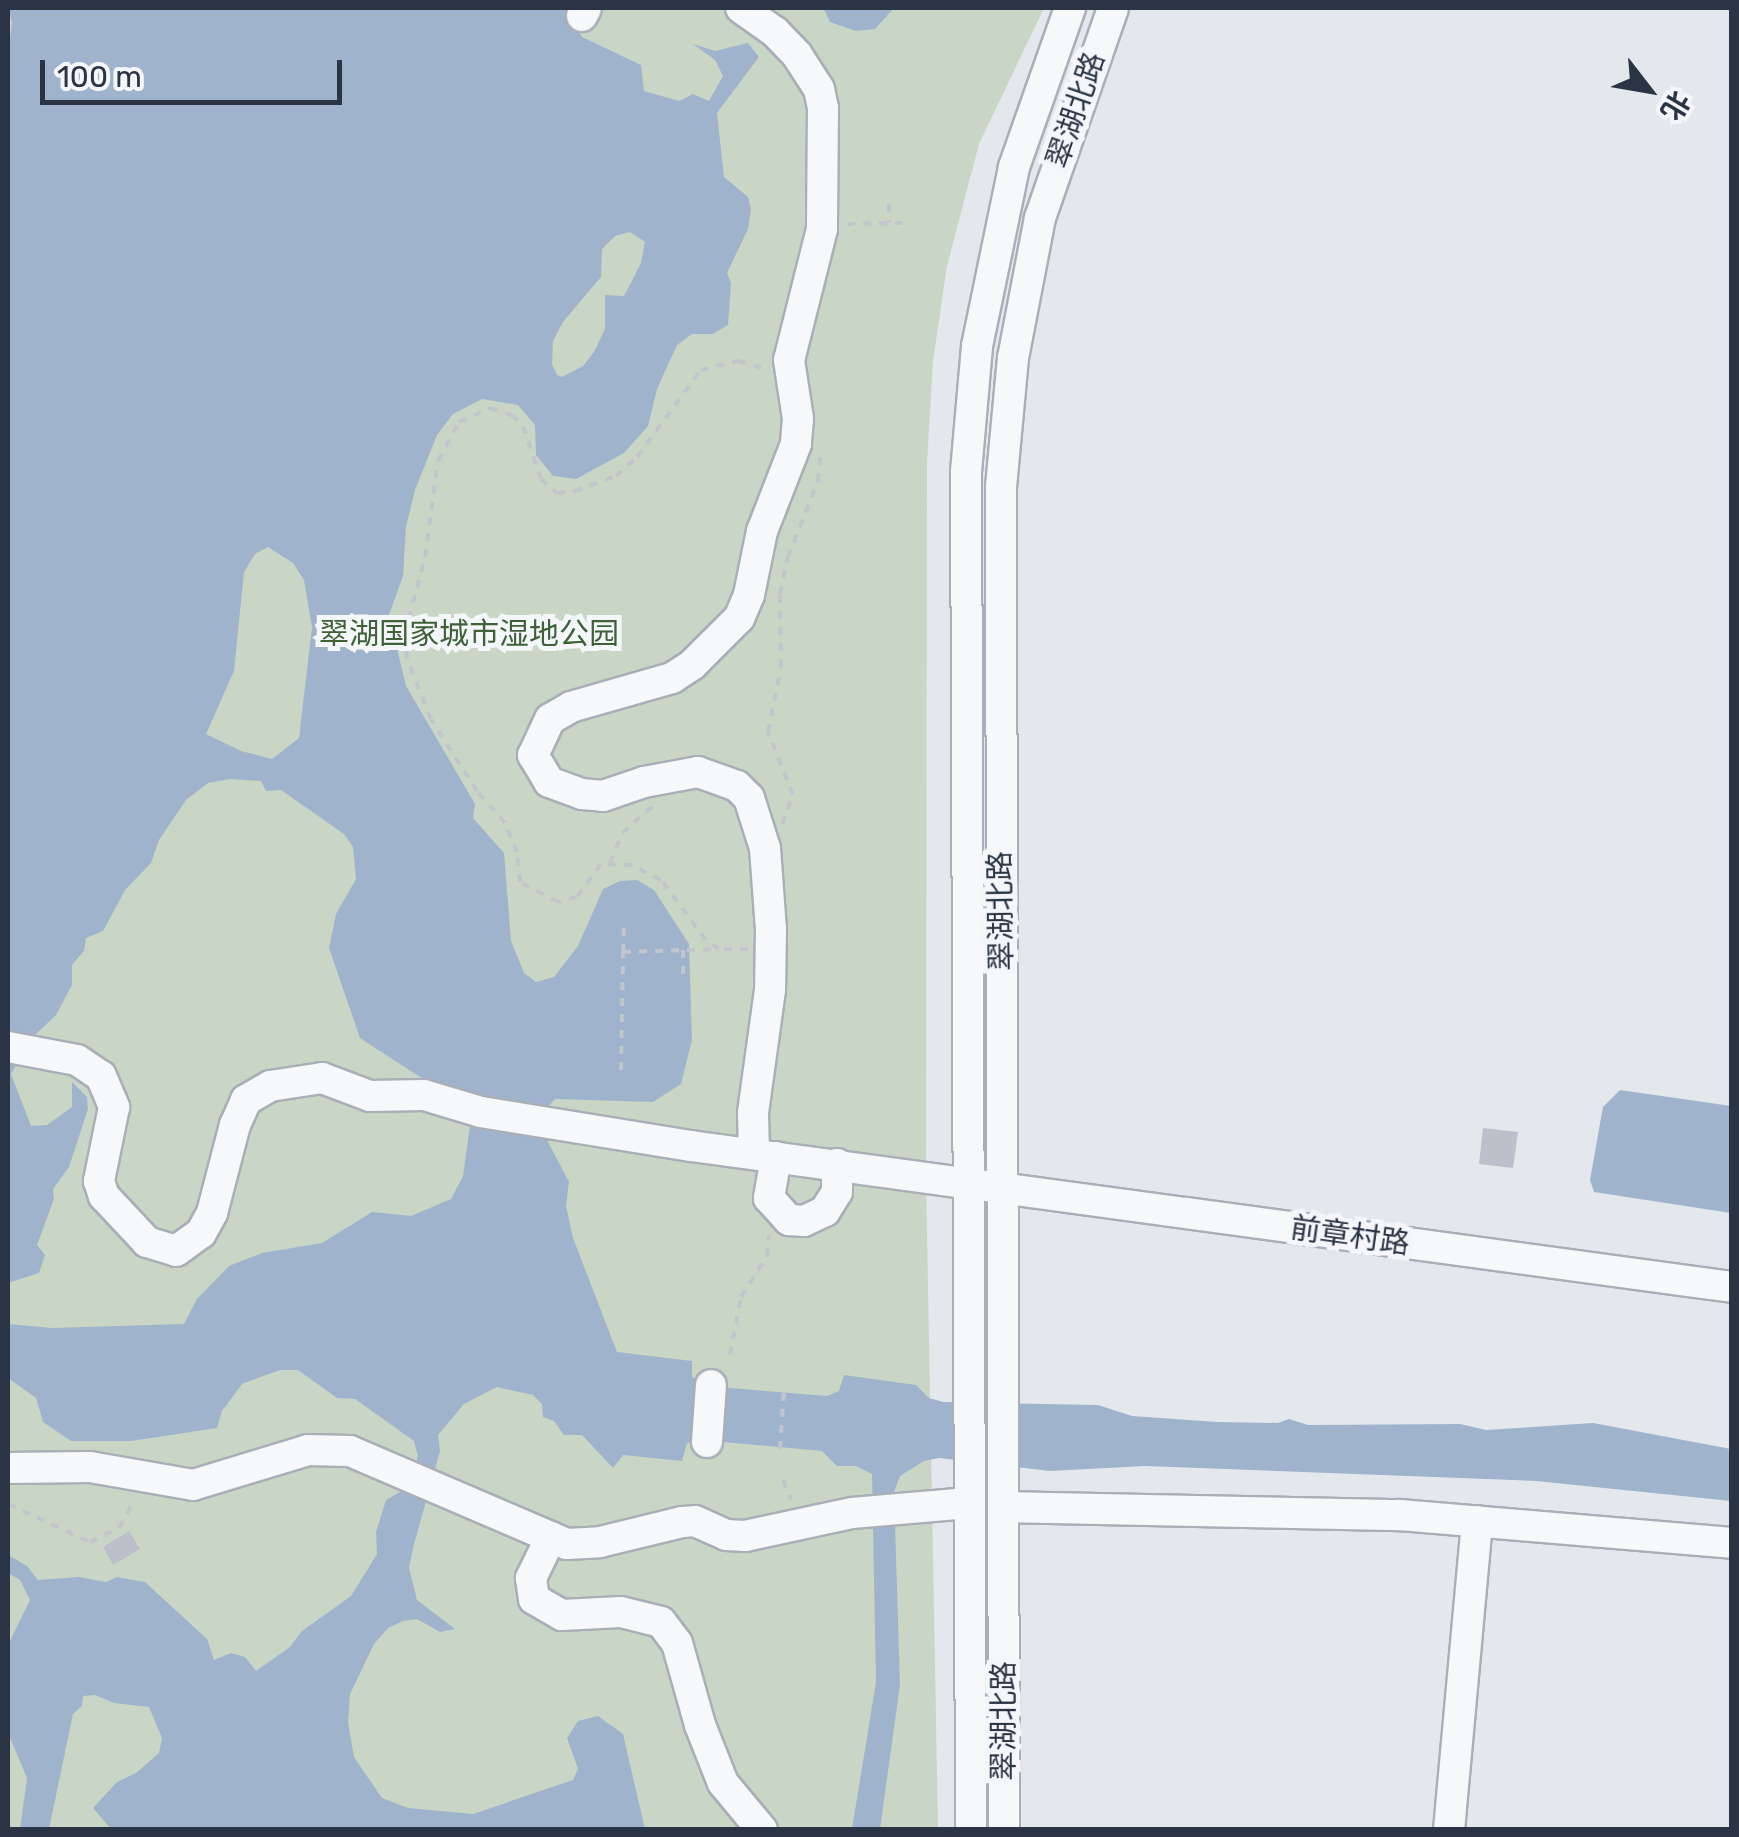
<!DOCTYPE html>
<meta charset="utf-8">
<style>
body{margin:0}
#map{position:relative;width:1739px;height:1837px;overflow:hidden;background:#e4e7ec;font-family:Rubik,"Noto Sans SC",sans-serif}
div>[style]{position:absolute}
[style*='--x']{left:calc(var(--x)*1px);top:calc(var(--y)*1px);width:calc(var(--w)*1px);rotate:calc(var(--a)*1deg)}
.green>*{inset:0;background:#c9d6c5}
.water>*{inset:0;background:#9fb4cc}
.building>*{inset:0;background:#bbc0ca}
.path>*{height:4px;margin-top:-2px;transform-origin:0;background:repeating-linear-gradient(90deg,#c2c5cb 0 8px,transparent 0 16px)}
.roads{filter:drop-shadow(2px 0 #a9aeb7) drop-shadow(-2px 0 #a9aeb7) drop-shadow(0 2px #a9aeb7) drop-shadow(0 -2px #a9aeb7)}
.minor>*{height:30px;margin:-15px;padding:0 15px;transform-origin:15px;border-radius:15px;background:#f7f8fa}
span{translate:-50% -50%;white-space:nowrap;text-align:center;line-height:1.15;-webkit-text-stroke:10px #f4f6f9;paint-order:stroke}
.street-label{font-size:30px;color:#2b3445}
.park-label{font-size:30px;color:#3f6138}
.frame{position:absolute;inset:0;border:10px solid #2b3445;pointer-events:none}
.north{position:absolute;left:1599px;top:40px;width:100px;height:100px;-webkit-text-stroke:8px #f4f6f9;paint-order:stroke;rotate:121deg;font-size:28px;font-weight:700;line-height:40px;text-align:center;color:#2b3445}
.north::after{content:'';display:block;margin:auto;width:35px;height:45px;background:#2b3445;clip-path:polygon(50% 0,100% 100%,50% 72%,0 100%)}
.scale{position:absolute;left:40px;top:60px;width:302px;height:45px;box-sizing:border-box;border:5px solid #2b3445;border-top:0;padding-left:12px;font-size:30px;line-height:35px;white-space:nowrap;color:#2b3445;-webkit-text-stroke:8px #f4f6f9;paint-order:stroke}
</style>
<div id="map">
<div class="green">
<i style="clip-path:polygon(8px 8px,1044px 8px,979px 144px,947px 266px,933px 361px,927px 463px,926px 1177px,938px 1829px,8px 1830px)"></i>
</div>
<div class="water">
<i style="clip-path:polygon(evenodd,8px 8px,565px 8px,582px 37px,641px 65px,644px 91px,679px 101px,693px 94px,709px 101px,723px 76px,715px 60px,693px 44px,715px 51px,748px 43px,759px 57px,717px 113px,724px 177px,748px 197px,751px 209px,748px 229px,727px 273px,731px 283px,728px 325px,713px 334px,692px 334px,677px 345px,657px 389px,648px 426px,624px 453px,576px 479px,553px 476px,536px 455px,535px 425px,518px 405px,482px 399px,453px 414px,437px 435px,415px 490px,406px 527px,403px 576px,389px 615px,406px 686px,475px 804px,473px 818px,504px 853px,511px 941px,524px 973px,536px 982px,554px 977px,578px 946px,603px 889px,620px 881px,637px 880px,654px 890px,689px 944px,692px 1040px,681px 1084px,653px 1102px,555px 1099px,542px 1113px,548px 1142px,569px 1182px,566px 1206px,573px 1238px,617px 1352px,692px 1361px,692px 1377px,705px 1386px,827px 1396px,839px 1391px,844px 1375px,916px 1385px,929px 1398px,943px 1402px,1098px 1405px,1132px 1416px,1217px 1422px,1278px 1423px,1289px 1419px,1308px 1425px,1460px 1424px,1486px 1430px,1593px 1423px,1731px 1449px,1731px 1501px,1536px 1481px,1145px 1466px,1050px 1471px,939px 1458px,924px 1461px,900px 1476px,894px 1492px,900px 1685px,880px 1829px,852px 1829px,876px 1682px,872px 1474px,856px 1466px,837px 1466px,822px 1451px,701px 1440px,687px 1443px,682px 1461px,623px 1455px,613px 1468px,582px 1435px,564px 1435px,554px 1421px,543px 1417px,542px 1404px,533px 1395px,497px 1387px,464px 1404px,438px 1435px,440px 1451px,413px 1548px,409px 1568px,417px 1600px,455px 1629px,440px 1632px,417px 1619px,403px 1621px,388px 1628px,374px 1644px,350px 1694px,348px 1722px,354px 1757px,382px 1798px,408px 1808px,473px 1814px,573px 1780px,578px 1769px,567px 1738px,578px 1721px,598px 1716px,623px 1734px,645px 1829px,111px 1829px,93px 1808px,117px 1782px,136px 1773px,159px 1753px,162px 1738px,149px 1707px,114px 1703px,95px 1695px,83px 1696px,82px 1706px,73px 1714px,49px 1829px,20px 1829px,27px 1778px,8px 1733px,8px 1645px,30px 1600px,20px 1580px,8px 1573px,8px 1555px,27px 1566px,38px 1580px,79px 1577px,106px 1582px,117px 1577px,145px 1582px,207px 1639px,214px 1660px,231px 1653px,245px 1657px,256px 1671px,290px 1647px,302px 1631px,351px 1596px,377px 1554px,376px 1532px,386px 1500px,407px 1488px,418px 1456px,414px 1441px,355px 1399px,337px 1398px,298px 1370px,280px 1370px,242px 1384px,222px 1411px,217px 1428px,131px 1441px,71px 1441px,43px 1422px,36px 1398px,8px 1378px,8px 1324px,52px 1328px,184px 1324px,197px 1299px,229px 1266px,262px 1253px,322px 1243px,372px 1212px,411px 1216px,451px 1199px,463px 1176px,470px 1126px,486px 1126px,494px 1107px,489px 1097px,420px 1077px,360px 1038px,329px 948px,336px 914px,356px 879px,353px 847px,344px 834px,281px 790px,266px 791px,261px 781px,230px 779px,208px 783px,186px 800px,159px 840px,151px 863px,125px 890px,103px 931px,86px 938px,84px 951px,72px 965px,72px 985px,56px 1015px,33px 1037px,11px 1074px,31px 1126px,47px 1125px,72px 1107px,72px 1082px,87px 1097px,88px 1109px,69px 1167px,53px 1189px,54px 1199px,37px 1245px,45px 1255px,39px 1273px,8px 1283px,8px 56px,12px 22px,8px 8px,630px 232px,645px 242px,641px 263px,624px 296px,605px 295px,605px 329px,594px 352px,583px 366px,562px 377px,557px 375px,552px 364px,553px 341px,563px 322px,601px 277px,602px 249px,615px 236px,630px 232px,8px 8px,268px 547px,293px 563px,304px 580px,312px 627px,299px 738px,272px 759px,241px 751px,206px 734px,234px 671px,244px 572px,255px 554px,268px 547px)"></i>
<i style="clip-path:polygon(894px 8px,875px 29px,856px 31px,830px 22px,824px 9px)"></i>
<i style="clip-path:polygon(1620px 1090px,1731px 1106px,1731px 1213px,1594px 1192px,1590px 1180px,1603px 1107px)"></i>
</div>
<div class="building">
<i style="clip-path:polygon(1483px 1128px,1518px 1132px,1513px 1168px,1479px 1164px)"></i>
<i style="clip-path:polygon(129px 1531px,140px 1549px,113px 1565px,103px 1547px)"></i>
</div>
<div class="path">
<i style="--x:889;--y:204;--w:19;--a:90"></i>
<i style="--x:847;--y:224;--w:55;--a:-1"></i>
<i style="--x:782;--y:824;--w:31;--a:-69"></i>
<i style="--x:793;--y:795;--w:68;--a:-111.6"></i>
<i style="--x:768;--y:732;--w:66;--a:-78.7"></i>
<i style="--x:781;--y:667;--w:73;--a:-90.8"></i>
<i style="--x:780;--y:594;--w:38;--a:-78"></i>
<i style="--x:788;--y:557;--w:82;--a:-68.5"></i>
<i style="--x:818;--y:481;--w:32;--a:-85"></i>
<i style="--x:610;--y:863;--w:32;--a:-68"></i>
<i style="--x:622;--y:833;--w:41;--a:-41.1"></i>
<i style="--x:748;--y:949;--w:29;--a:180"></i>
<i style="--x:719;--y:949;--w:16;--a:-145"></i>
<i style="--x:706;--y:940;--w:75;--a:-126.9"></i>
<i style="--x:661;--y:880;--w:33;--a:-153"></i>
<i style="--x:632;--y:865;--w:31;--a:-178"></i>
<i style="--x:601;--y:864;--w:41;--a:126"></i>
<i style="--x:577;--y:897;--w:20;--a:165"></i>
<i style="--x:558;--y:902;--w:43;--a:-152.2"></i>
<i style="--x:520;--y:882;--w:30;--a:-96"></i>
<i style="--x:517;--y:852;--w:31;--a:-112"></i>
<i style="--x:505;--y:823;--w:43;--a:-131.2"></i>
<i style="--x:477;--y:791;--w:85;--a:-122.6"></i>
<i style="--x:431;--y:719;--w:65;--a:-111.8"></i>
<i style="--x:407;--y:659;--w:25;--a:-95"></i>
<i style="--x:405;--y:634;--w:80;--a:-75.4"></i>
<i style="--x:425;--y:557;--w:97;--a:-82.3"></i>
<i style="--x:438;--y:461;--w:44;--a:-61.7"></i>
<i style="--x:459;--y:422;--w:34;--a:-24"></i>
<i style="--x:490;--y:408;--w:23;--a:18"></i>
<i style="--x:512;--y:415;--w:16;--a:45"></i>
<i style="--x:523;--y:426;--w:56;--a:71.2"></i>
<i style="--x:541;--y:479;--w:21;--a:41"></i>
<i style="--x:557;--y:493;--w:18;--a:-6"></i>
<i style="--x:575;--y:491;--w:44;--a:-20.1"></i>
<i style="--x:616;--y:476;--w:28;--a:-42"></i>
<i style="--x:637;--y:457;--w:108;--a:-53.7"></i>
<i style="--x:701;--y:370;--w:38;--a:-14"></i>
<i style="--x:738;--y:361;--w:29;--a:16"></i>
<i style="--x:683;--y:950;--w:28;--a:90"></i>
<i style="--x:623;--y:952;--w:24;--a:-88"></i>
<i style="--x:621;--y:1070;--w:118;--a:-89"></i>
<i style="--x:623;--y:952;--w:96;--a:-1.8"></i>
<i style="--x:730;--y:1355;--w:59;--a:-79.3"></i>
<i style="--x:741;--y:1297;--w:49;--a:-57.6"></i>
<i style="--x:767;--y:1256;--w:21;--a:-85"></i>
<i style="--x:780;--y:1449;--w:58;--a:-86.1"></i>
<i style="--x:783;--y:1480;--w:21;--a:67"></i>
<i style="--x:8;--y:1504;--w:90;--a:24.9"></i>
<i style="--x:90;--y:1542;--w:32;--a:-26"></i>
<i style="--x:119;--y:1528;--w:31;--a:-61"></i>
</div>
<div class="roads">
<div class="minor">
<i style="--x:741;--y:8;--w:42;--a:35.2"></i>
<i style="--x:775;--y:32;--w:32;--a:46"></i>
<i style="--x:797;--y:55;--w:40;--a:57.1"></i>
<i style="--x:819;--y:89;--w:19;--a:78"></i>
<i style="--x:823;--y:108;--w:121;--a:90.5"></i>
<i style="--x:822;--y:229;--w:135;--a:104.1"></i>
<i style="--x:789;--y:360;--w:60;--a:81.3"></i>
<i style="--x:798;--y:419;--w:25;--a:95"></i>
<i style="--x:796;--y:444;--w:93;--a:111.3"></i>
<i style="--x:762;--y:531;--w:65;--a:101.5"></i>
<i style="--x:749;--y:595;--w:25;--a:113"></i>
<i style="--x:739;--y:618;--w:66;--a:135"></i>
<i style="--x:692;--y:665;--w:24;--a:147"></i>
<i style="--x:672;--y:678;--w:105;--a:164"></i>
<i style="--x:571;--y:707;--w:24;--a:150"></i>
<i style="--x:550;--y:719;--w:40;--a:115"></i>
<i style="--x:533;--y:755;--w:31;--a:59"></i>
<i style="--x:549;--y:782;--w:35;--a:20"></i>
<i style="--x:582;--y:794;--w:21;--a:5"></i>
<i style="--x:603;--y:796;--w:43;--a:-18.9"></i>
<i style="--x:644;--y:782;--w:55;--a:-10.5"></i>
<i style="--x:698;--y:772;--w:41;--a:19.7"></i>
<i style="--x:737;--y:786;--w:17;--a:45"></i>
<i style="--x:749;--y:798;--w:52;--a:72.3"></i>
<i style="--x:765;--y:848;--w:81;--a:85.8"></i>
<i style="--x:771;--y:929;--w:61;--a:90.9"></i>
<i style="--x:770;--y:990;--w:124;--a:97.9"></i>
<i style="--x:753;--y:1113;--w:41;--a:88.6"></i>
<i style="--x:582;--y:16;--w:9;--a:-63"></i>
<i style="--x:8;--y:1047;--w:70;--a:10.7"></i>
<i style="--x:77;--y:1060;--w:29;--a:34"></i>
<i style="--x:101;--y:1076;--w:34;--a:67"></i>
<i style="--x:114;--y:1107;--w:76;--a:101.5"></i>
<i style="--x:99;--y:1181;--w:16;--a:72"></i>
<i style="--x:104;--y:1196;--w:63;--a:46.9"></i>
<i style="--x:147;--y:1242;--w:30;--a:17"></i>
<i style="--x:176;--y:1251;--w:31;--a:-36"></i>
<i style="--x:201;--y:1233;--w:23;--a:-61"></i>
<i style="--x:212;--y:1213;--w:91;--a:-75.4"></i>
<i style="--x:235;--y:1125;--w:27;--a:-66"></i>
<i style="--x:246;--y:1100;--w:28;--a:-30"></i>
<i style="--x:270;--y:1086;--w:53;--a:-8.7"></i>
<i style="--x:322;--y:1078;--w:51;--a:20.6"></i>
<i style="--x:370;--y:1096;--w:54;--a:-1.1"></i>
<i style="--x:424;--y:1095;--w:59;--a:16.6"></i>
<i style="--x:481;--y:1112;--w:213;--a:9.2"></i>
<i style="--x:691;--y:1146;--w:1051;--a:7.71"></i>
<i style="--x:776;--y:1157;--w:42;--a:99.7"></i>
<i style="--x:769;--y:1198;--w:30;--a:48"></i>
<i style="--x:789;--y:1220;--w:15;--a:4"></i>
<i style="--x:804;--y:1221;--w:23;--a:-25"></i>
<i style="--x:825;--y:1211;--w:22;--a:-58"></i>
<i style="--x:837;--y:1192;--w:28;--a:-90"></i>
<i style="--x:707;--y:1442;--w:57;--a:-86"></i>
<i style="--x:8;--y:1468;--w:82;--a:-0.7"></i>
<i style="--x:90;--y:1467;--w:105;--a:9.9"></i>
<i style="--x:193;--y:1485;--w:120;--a:-16.9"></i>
<i style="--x:308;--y:1450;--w:42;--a:1.4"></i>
<i style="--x:350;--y:1451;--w:236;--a:23.2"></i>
<i style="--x:567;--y:1544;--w:33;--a:-3"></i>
<i style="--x:600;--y:1542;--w:84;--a:-13.7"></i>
<i style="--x:682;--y:1522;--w:13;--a:-4"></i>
<i style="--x:695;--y:1521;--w:34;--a:24"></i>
<i style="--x:726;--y:1535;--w:19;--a:3"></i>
<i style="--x:745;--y:1536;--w:109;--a:-12.1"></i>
<i style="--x:852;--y:1513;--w:117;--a:-4.9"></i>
<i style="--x:1004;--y:1507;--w:396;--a:1.2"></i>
<i style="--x:1400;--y:1515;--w:333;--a:4.8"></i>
<i style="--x:551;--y:1537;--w:46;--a:116"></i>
<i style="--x:531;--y:1578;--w:21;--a:82"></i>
<i style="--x:534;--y:1599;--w:32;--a:30"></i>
<i style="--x:562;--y:1615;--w:59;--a:-2.9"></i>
<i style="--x:621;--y:1612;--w:41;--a:14"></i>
<i style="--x:661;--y:1622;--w:26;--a:53"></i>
<i style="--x:677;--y:1643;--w:85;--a:74.3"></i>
<i style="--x:700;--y:1725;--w:62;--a:68.4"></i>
<i style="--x:723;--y:1783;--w:61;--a:50.3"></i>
<i style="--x:971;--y:1830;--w:1358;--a:-90.21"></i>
<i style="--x:966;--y:472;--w:126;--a:-85"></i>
<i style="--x:977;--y:346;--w:183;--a:-78.3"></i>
<i style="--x:1014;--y:167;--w:169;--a:-70.6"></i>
<i style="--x:1004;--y:1830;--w:1343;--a:-90.13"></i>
<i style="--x:1001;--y:487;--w:130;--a:-84.7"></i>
<i style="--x:1013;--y:358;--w:143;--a:-79.1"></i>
<i style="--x:1040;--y:218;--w:222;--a:-70.8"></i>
<i style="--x:1449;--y:1830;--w:310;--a:-84.8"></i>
</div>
</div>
<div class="street-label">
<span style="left:1076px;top:110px;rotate:-71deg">翠湖北路</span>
<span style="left:1001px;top:911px;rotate:-91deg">翠湖北路</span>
<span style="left:1350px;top:1236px;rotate:8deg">前章村路</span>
<span style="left:1004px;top:1721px;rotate:-90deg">翠湖北路</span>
</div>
<div class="park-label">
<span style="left:469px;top:634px">翠湖国家城市湿地公园</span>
</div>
<div class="frame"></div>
<div class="north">北</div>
<div class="scale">100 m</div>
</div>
